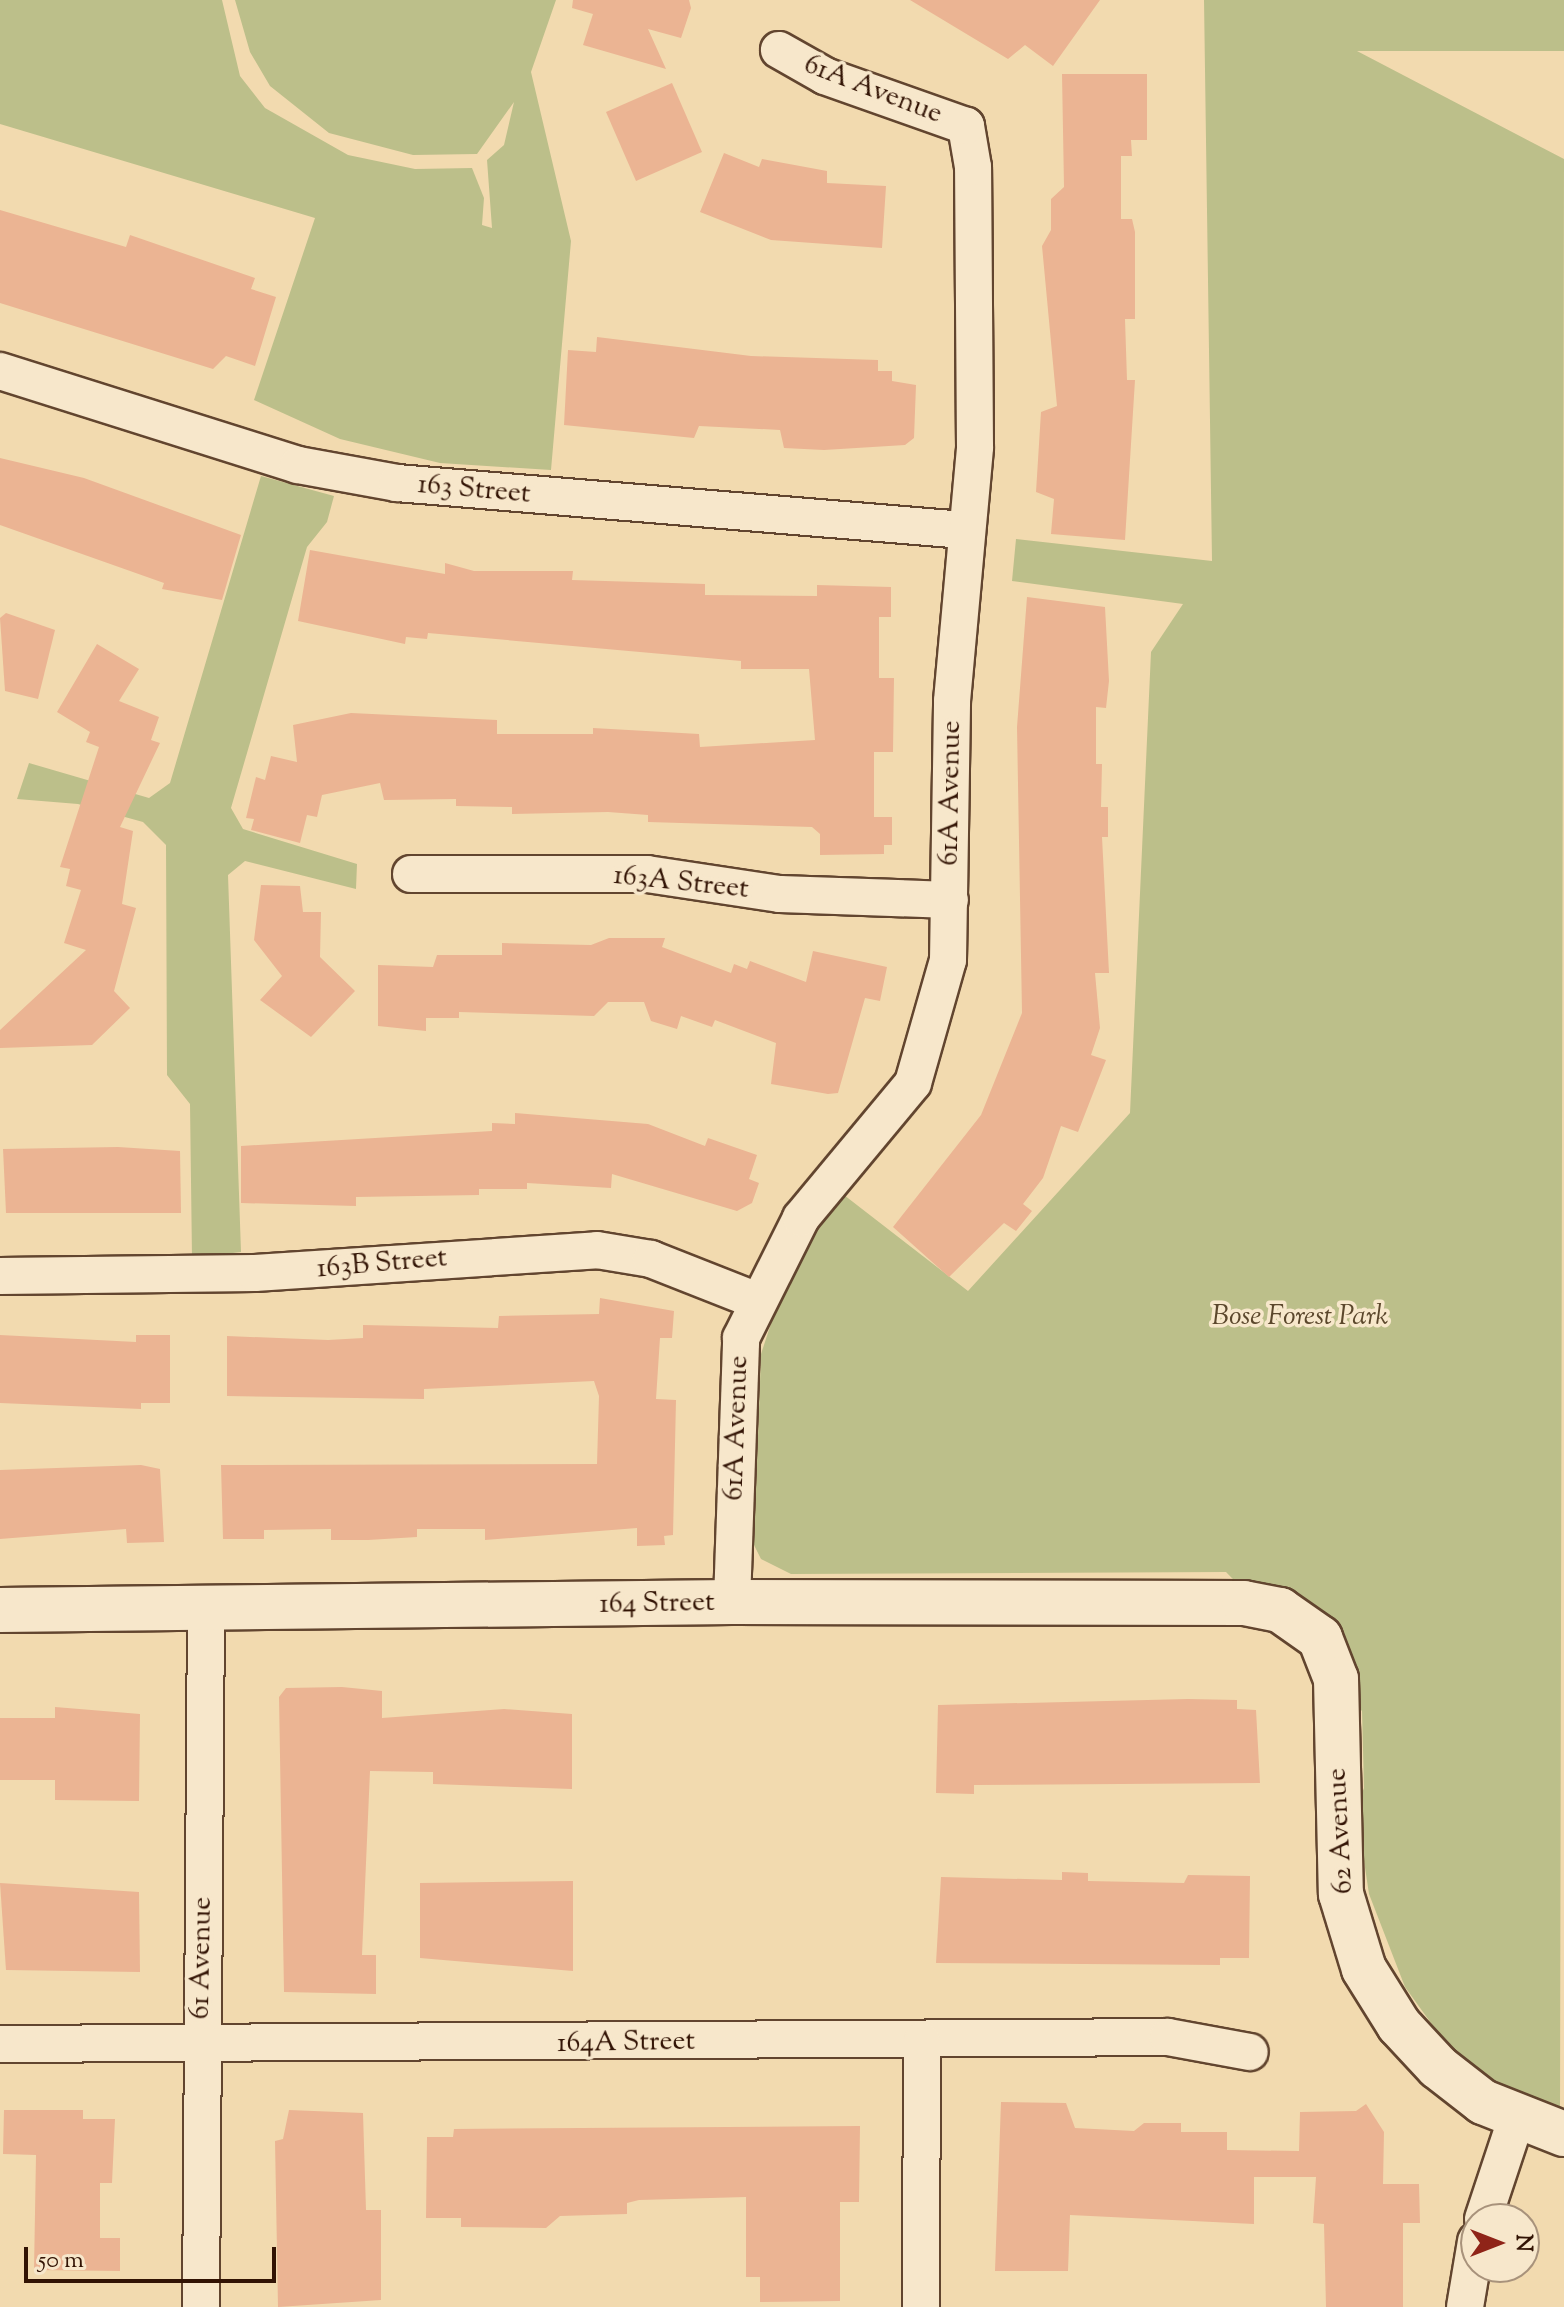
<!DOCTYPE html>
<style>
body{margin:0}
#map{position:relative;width:1564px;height:2307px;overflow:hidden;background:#f2daaf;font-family:"Sorts Mill Goudy",serif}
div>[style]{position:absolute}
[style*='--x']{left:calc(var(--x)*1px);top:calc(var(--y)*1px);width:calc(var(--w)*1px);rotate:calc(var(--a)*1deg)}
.green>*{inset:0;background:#bcbf8a}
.building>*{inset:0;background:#ebb493}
.roads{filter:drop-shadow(2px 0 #62452f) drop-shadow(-2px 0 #62452f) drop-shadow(0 2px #62452f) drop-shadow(0 -2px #62452f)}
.street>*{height:36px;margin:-18px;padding:0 18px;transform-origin:18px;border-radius:18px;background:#f7e7cb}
.secondary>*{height:44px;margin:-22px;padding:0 22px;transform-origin:22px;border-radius:22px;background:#f7e7cb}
span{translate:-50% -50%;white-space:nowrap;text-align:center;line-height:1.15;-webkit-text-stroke:7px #f7e7cb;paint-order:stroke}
.street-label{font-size:28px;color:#321304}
.park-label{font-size:28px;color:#5b472c;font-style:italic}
.north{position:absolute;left:1460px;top:2203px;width:80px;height:80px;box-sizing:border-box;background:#f7e7cb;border:2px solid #a8927b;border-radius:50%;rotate:90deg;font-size:22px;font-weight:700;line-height:32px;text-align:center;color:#321304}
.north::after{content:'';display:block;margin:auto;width:28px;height:36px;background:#8f2418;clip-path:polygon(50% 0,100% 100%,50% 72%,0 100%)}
.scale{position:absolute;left:24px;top:2247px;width:252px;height:36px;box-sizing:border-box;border:4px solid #321304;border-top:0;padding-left:10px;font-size:24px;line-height:28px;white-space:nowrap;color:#321304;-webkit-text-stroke:6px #f7e7cb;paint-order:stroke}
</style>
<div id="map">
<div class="green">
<i style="clip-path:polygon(0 0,222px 0,240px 76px,265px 108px,348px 155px,415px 169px,472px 168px,484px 198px,482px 225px,492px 228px,487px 160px,504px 145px,514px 102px,477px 154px,413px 155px,329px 133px,270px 86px,250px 52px,235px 0,556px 0,531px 72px,571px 241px,551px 470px,440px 463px,340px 439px,254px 400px,315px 218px,0 124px)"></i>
<i style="clip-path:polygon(1204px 0,1564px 0,1564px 51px,1357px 51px,1564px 159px,1560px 2117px,1498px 2091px,1454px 2055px,1405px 1987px,1369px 1894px,1356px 1808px,1364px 1788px,1362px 1711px,1226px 1572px,791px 1574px,761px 1559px,754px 1545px,761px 1354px,783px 1287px,824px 1217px,844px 1195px,968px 1291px,1130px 1113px,1151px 652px,1183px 604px,1012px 581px,1016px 539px,1212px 561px)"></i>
<i style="clip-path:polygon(261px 476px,334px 496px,327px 522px,307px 547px,231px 808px,243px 829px,357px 864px,356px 889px,245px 861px,228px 875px,241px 1252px,192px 1258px,190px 1104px,167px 1075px,166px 845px,143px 822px,78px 804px,17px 799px,29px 763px,149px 798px,170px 783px)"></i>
</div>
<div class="building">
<i style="clip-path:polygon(573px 0,689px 0,691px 8px,681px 38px,648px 29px,666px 69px,583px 45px,593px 14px,572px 8px)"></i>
<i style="clip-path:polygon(910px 0,1100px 0,1053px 66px,1025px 45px,1008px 59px)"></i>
<i style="clip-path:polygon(1062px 74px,1147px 74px,1147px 140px,1131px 140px,1132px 156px,1121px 156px,1121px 219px,1132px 219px,1135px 232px,1135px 319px,1125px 319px,1127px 380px,1135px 380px,1125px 540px,1051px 534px,1054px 499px,1036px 492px,1041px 412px,1057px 406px,1042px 246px,1051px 230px,1051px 199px,1064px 187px)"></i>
<i style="clip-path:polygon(672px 83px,702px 152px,636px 181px,606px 112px)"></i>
<i style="clip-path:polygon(724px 153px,759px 167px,762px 159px,827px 171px,827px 183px,886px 186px,882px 248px,771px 240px,700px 212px)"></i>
<i style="clip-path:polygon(0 210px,126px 247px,130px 235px,255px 278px,251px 289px,276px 297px,255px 366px,226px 356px,213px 369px,0 303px)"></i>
<i style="clip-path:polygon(597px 337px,751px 356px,878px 360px,878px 371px,892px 371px,892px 381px,916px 385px,914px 438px,905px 445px,824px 450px,784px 448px,780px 430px,699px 426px,694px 438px,564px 425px,568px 350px,596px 352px)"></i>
<i style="clip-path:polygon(0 458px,84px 478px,241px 535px,222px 600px,162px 589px,164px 583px,0 525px)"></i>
<i style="clip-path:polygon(310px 550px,445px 574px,445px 563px,474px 571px,573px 571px,572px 580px,705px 584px,705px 595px,817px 596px,817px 585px,891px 587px,891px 617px,879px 617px,879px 678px,894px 678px,893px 752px,874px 752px,874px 817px,892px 817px,892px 845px,884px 845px,884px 854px,820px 855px,820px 834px,812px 827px,648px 822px,648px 815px,608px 812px,512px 814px,512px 807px,456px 806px,456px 799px,384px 800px,380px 783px,322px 795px,317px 817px,307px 815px,300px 843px,251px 830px,254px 819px,246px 818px,256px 777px,265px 780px,271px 756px,297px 762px,293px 725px,351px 713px,497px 720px,497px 734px,593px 734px,593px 728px,699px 734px,700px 747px,815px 740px,809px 669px,741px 669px,741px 661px,428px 633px,427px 639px,406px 637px,405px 644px,298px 621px)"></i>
<i style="clip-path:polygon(1027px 597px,1105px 607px,1109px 681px,1106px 708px,1096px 707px,1096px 764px,1102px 764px,1101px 807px,1108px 807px,1108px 837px,1102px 837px,1109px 973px,1095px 973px,1100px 1028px,1091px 1055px,1106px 1060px,1078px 1132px,1061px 1126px,1043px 1178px,1023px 1204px,1032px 1211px,1016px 1231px,1004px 1223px,949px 1277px,893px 1227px,981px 1115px,1022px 1013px,1017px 727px)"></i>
<i style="clip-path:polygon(6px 613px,55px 630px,38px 699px,5px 691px,0 618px)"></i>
<i style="clip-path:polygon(97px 644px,139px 669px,119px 701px,159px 717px,151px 740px,160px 743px,120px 827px,133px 831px,122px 904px,136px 908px,114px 991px,130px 1008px,92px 1045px,0 1048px,0 1030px,86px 950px,64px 943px,81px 890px,66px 886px,70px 869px,60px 867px,99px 747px,86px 742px,90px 732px,57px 712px)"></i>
<i style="clip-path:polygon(261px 885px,300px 886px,303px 912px,321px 912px,320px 957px,355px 991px,311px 1037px,260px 1000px,282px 976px,254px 940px)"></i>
<i style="clip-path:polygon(609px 938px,665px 938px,662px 947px,731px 973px,734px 964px,747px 969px,750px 961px,806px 982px,813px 951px,887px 967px,880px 1001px,865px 998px,838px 1093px,828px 1094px,771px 1084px,776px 1043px,715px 1020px,712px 1027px,681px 1016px,677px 1029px,651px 1021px,644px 1002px,608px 1002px,594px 1016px,459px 1012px,459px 1018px,426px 1018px,426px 1031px,378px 1026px,378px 965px,433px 967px,437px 955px,502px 955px,502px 943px,591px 945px)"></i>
<i style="clip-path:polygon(515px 1113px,648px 1124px,705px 1146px,708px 1138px,757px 1155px,749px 1179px,759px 1183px,752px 1203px,737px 1211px,612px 1174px,611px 1188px,527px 1183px,527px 1189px,479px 1189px,479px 1195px,356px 1197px,356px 1206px,241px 1203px,241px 1146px,492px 1131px,492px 1123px,515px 1124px)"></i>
<i style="clip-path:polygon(118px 1147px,180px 1151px,181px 1213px,6px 1213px,3px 1149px)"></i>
<i style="clip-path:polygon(600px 1298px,674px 1311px,672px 1338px,660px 1338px,656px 1399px,676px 1400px,673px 1535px,664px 1536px,665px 1545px,637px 1546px,637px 1528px,485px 1540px,485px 1529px,417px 1529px,417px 1537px,368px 1540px,331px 1540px,331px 1529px,264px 1530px,264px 1539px,223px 1539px,221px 1465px,597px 1464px,599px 1396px,594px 1381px,424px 1389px,424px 1399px,227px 1396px,227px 1336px,328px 1340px,363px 1338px,363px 1325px,498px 1328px,499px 1316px,599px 1314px)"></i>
<i style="clip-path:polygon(0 1335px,136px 1342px,136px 1335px,170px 1335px,170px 1403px,141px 1403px,141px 1409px,0 1403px)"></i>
<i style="clip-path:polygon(141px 1465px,160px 1469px,164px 1542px,127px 1543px,126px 1529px,0 1539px,0 1470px)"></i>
<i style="clip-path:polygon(342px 1687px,382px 1691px,382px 1718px,504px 1709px,572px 1714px,572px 1789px,433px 1784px,433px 1772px,370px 1771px,362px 1955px,376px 1955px,376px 1994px,284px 1992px,279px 1697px,286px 1688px)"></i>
<i style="clip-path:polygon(1188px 1699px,1237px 1700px,1237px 1709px,1256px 1710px,1260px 1783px,974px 1785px,974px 1794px,936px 1793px,938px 1705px)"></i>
<i style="clip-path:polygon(55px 1707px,140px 1714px,139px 1801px,55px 1800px,55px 1780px,0 1780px,0 1718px,55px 1718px)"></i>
<i style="clip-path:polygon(1062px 1872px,1088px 1873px,1088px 1881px,1184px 1883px,1188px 1875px,1250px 1876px,1249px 1958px,1220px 1958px,1220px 1965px,936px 1963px,941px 1877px,1062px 1880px)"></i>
<i style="clip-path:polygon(573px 1881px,573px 1971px,420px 1958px,420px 1883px)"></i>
<i style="clip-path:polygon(0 1883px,139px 1892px,140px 1972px,6px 1970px)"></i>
<i style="clip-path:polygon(1001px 2102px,1066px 2103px,1075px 2128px,1134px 2131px,1144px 2123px,1181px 2123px,1181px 2132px,1227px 2132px,1227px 2150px,1299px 2151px,1300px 2112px,1356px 2111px,1366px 2104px,1384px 2132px,1383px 2184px,1419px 2184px,1420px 2223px,1403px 2223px,1403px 2307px,1326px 2307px,1324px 2224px,1313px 2223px,1316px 2177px,1254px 2177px,1254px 2224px,1070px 2215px,1068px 2271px,995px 2271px)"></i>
<i style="clip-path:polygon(4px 2110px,83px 2110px,83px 2119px,115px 2119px,112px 2183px,100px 2183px,100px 2238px,120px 2238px,120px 2271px,34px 2270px,36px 2155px,3px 2154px)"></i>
<i style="clip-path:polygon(289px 2110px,363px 2113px,366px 2210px,381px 2210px,381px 2300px,278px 2307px,275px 2141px,283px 2139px)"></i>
<i style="clip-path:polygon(860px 2126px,859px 2202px,840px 2202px,840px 2301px,760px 2302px,760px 2277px,746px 2277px,746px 2197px,639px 2200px,627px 2203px,627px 2214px,560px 2216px,546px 2228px,461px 2227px,461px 2218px,426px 2218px,427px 2137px,453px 2137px,454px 2129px)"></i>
</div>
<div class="roads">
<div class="street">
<i style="--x:0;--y:371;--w:312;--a:17.5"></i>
<i style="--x:298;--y:465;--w:101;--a:10.3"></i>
<i style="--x:397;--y:483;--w:569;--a:4.74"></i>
<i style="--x:411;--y:874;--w:236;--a:0"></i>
<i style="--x:647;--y:874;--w:134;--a:8.6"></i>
<i style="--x:780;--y:894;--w:170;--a:2"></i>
<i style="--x:0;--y:1276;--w:255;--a:-0.7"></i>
<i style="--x:255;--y:1273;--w:343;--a:-3.8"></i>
<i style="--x:597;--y:1250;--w:55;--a:9.5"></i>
<i style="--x:651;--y:1259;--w:112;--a:21.5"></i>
<i style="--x:732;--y:1602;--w:264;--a:-88"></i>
<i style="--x:741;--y:1338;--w:134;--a:-63.4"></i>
<i style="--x:801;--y:1218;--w:175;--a:-50.3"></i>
<i style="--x:913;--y:1083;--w:128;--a:-74.1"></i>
<i style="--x:948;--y:960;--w:259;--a:-89.1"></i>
<i style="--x:952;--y:701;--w:255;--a:-84.8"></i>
<i style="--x:975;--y:447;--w:280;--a:-90.4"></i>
<i style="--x:973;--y:167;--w:42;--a:-99.7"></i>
<i style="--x:966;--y:126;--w:150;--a:-160.5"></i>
<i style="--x:825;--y:76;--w:53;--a:-150.5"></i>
<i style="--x:0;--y:2044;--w:1168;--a:-0.34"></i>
<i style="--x:1168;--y:2037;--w:83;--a:10.4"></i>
<i style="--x:1483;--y:2219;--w:108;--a:-71.6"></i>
<i style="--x:201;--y:2307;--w:697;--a:-89.59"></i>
<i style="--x:921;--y:2307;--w:266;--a:-89.8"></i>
<i style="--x:1465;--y:2307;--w:67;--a:-80.5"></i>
</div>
<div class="secondary">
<i style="--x:0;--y:1610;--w:732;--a:-0.63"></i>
<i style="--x:732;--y:1602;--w:512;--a:0.11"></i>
<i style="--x:1244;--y:1603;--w:37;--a:11"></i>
<i style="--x:1280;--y:1610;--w:49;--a:35"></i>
<i style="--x:1320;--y:1638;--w:44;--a:68.7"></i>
<i style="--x:1336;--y:1679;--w:215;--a:88.7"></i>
<i style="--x:1341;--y:1894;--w:78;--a:73"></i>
<i style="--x:1364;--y:1969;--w:66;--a:58"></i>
<i style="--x:1399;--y:2025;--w:57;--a:47.1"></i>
<i style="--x:1438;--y:2067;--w:57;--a:37.9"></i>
<i style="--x:1483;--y:2102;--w:87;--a:21.6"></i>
</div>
</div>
<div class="street-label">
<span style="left:873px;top:90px;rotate:21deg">61A Avenue</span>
<span style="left:474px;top:490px;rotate:5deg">163 Street</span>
<span style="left:951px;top:793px;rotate:-89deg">61A Avenue</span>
<span style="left:681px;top:883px;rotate:6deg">163A Street</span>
<span style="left:382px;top:1264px;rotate:-5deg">163B Street</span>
<span style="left:737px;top:1428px;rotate:-88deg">61A Avenue</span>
<span style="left:657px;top:1604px;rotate:-1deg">164 Street</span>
<span style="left:1341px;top:1831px;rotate:-93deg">62 Avenue</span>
<span style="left:202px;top:1958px;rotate:-89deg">61 Avenue</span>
<span style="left:626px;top:2043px;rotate:-1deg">164A Street</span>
</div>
<div class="park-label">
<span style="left:1300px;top:1317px">Bose Forest Park</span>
</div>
<div class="north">N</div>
<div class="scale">50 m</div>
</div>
